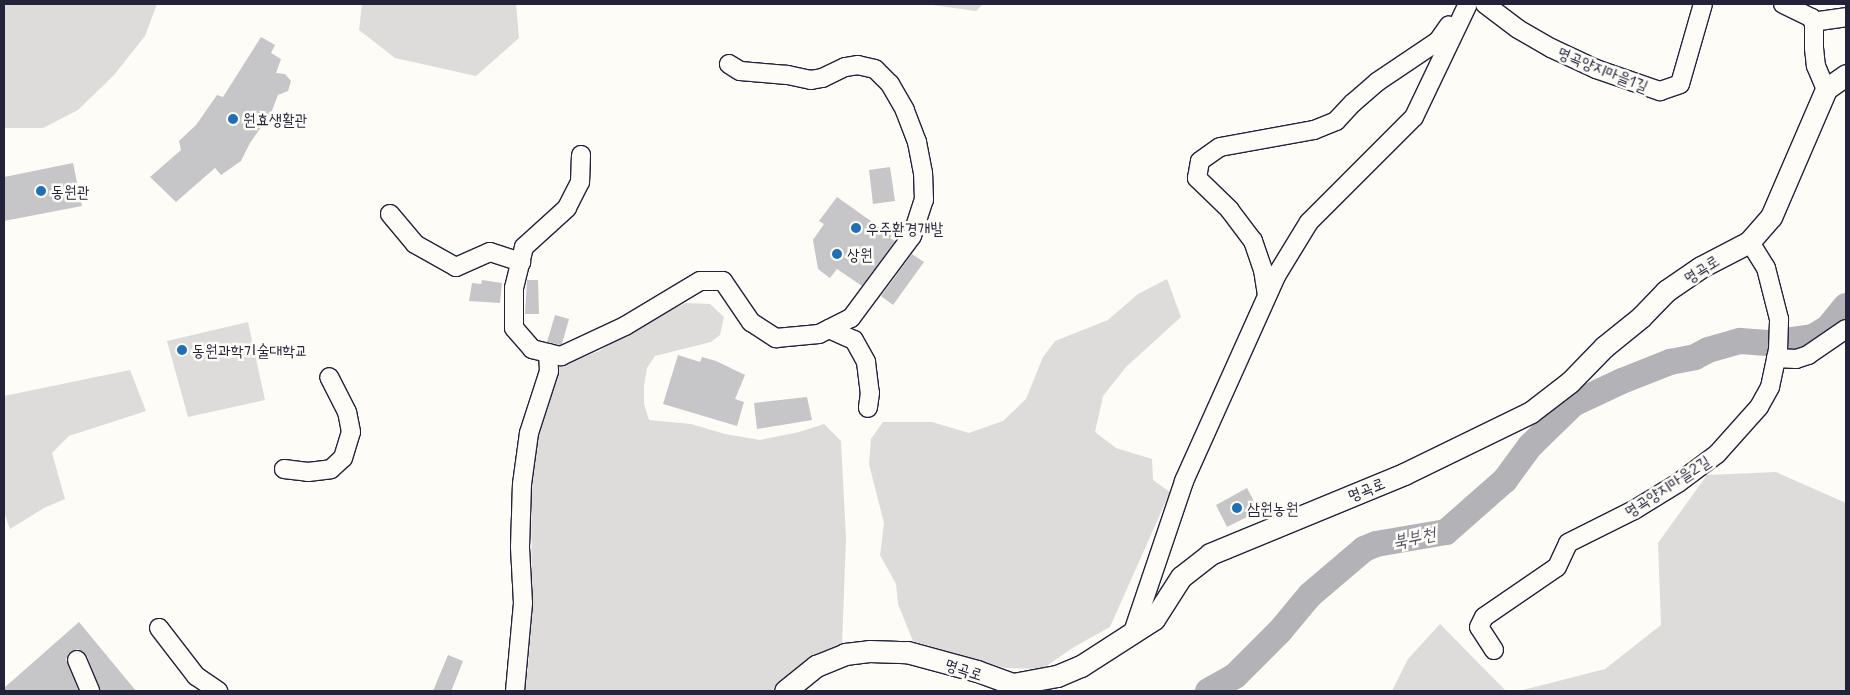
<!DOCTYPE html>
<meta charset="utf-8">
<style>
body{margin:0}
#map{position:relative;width:1850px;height:695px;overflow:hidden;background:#fdfcf7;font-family:Delius,"Poor Story",sans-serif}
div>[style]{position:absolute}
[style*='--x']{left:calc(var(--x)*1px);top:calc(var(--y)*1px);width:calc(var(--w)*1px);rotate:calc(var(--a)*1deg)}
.green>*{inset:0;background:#dddcdb}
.river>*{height:26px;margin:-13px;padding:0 13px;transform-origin:13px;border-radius:13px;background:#b2b2b7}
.building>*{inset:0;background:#c6c6c8}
.roads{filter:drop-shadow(1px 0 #22223b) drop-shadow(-1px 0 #22223b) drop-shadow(0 1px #22223b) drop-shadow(0 -1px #22223b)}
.minor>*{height:18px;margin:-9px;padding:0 9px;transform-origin:9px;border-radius:9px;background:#fdfcf7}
.major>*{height:21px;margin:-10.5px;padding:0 10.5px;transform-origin:10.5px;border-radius:10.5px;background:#fdfcf7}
.dots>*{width:14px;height:14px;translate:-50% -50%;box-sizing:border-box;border:2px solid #fdfcf7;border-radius:50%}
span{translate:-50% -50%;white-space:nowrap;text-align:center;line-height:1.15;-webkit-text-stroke:5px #fdfcf7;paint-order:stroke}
.street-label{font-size:16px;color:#22223b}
.poi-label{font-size:16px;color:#22223b}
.left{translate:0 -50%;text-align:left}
.water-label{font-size:18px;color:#545466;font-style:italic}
.frame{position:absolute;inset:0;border:5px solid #22223b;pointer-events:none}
</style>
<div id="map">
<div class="green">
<i style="clip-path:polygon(4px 4px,157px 4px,145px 36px,114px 75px,78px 110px,43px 128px,4px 128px)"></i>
<i style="clip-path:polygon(362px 4px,516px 4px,519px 38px,476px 76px,395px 58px,359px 30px)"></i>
<i style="clip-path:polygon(925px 4px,983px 4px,976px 11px)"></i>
<i style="clip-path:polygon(1167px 279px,1181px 317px,1126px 367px,1103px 396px,1095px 432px,1116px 448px,1152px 459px,1153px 480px,1170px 492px,1110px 627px,1074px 647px,1042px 669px,1005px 668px,913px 641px,898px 604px,896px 584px,880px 555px,884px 523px,869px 464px,871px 439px,883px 422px,932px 422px,969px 433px,1003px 421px,1026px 399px,1043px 357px,1055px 341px,1108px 320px,1138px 294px)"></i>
<i style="clip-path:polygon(686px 303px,710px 304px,724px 317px,720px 335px,711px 342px,655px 356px,647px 368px,644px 385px,644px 404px,649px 420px,691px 424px,725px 434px,760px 440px,799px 432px,824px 424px,841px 441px,846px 538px,842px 645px,787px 677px,770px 691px,524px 691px,528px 668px,532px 610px,531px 468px,544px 403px,556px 368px,599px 351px,652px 319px)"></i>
<i style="clip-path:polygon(248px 322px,265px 400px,188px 417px,167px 341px)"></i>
<i style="clip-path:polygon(130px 370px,146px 411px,69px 436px,52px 453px,65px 499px,44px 508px,10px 529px,4px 512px,4px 396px)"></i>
<i style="clip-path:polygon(1776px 472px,1846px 503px,1846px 691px,1519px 691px,1605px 669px,1661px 625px,1658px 543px,1707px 475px)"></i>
<i style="clip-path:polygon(1440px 624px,1506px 691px,1392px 691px,1408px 659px)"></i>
</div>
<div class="river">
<i style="--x:1208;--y:691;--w:31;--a:-29"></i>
<i style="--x:1235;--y:676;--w:64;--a:-45"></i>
<i style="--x:1280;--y:631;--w:47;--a:-50.2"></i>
<i style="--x:1310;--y:595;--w:71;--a:-40.4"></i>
<i style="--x:1364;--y:549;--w:13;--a:-23"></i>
<i style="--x:1376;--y:544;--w:71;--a:-9.7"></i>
<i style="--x:1446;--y:532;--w:79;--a:-41.4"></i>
<i style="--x:1505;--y:480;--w:42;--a:-53.7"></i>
<i style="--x:1530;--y:446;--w:60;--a:-44.3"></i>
<i style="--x:1573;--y:404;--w:54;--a:-25.1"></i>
<i style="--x:1622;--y:381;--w:52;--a:-21.6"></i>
<i style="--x:1670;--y:362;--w:25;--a:-11"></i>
<i style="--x:1695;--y:357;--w:15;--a:-28"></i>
<i style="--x:1708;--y:350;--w:33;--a:-16"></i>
<i style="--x:1740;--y:341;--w:31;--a:4"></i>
<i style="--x:1771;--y:343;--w:42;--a:-8.1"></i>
<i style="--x:1813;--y:337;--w:17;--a:-31"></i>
<i style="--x:1828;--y:328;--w:28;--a:-51"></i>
</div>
<div class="building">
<i style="clip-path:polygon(261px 37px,275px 45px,271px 53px,281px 59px,276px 73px,285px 74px,291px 81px,288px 91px,278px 95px,271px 113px,250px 143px,241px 161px,221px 175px,215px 168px,176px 202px,150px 177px,181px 150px,179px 141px,196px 125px,217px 95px,223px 97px)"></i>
<i style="clip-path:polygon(73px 163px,82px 206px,4px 221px,4px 177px)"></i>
<i style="clip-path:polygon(890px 167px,895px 201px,873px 204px,869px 170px)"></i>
<i style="clip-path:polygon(837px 197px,892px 236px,890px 238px,895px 241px,862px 286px,837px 269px,830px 278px,818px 269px,813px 240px,824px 224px,819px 221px)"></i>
<i style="clip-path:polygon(912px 254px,924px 262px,893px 305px,881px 296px)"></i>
<i style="clip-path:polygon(482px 280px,502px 283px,500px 303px,469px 301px,472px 283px,481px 284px)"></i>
<i style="clip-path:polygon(527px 280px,538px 280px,539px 314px,525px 314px)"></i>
<i style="clip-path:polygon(555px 315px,569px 319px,562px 344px,560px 345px,547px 342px)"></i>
<i style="clip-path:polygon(678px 355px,700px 362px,702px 357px,716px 361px,745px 375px,735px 399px,744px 402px,737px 426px,663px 404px)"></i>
<i style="clip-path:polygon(807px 397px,812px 420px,757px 429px,754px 403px)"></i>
<i style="clip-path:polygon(1247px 488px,1259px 511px,1227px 527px,1216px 505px)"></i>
<i style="clip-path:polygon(79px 622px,136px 691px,100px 691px,87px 656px,78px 649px,69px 653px,66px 659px,79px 691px,4px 691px,4px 688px)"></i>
<i style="clip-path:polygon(448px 655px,463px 661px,454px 684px,451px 691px,433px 691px)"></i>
</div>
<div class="roads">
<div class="minor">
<i style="--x:1485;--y:4;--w:41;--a:37.1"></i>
<i style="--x:1518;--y:29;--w:38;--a:30"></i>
<i style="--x:1551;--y:48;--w:50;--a:25"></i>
<i style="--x:1596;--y:69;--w:68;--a:19"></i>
<i style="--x:1660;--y:91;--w:21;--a:-19"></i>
<i style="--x:1680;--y:84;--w:83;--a:-74"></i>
<i style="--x:1783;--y:4;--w:32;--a:26"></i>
<i style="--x:1812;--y:18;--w:7;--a:74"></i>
<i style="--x:1814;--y:25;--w:23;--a:90"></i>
<i style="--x:1814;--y:48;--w:18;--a:84"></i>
<i style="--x:1816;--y:66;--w:25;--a:67"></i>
<i style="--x:1814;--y:25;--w:6;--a:-39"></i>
<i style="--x:1819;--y:21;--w:27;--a:-8"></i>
<i style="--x:581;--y:155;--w:27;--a:92"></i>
<i style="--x:580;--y:182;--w:29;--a:117"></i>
<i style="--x:567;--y:208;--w:58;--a:137.8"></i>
<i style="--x:524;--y:247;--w:42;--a:103.7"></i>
<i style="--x:514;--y:288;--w:40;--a:90"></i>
<i style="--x:514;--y:328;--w:28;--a:49"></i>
<i style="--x:532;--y:349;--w:30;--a:14"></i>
<i style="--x:561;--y:356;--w:71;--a:-25.1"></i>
<i style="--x:625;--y:326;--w:87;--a:-31"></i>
<i style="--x:700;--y:281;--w:23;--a:0"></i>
<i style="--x:723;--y:281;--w:50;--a:55.7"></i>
<i style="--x:751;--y:322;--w:30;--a:33"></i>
<i style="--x:776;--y:338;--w:43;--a:-5.3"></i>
<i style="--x:819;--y:334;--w:36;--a:-27"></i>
<i style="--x:851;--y:318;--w:102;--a:-53.4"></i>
<i style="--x:912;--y:236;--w:38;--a:-72"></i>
<i style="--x:924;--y:200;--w:27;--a:-92"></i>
<i style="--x:923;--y:173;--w:32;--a:-101"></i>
<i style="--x:917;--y:142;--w:34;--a:-111"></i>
<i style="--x:905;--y:110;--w:30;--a:-120"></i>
<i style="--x:890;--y:84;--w:21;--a:-135"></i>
<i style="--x:875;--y:69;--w:17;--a:-167"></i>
<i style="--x:858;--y:65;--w:13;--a:171"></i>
<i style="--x:845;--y:67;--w:25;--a:154"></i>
<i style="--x:822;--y:78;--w:11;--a:170"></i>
<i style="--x:811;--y:80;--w:25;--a:-168"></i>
<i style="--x:787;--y:75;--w:47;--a:-175.1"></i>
<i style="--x:740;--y:71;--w:13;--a:-148"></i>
<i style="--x:390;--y:214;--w:39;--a:50"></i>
<i style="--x:415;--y:244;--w:47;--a:29.3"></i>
<i style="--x:456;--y:267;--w:37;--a:-24"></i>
<i style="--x:490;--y:252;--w:33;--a:18"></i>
<i style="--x:1267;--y:295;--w:25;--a:-99"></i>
<i style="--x:1263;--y:270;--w:31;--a:-109"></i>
<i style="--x:1253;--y:241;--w:39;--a:-127"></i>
<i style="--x:1230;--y:210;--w:46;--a:-135.9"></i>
<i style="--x:1197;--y:178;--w:17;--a:-80"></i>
<i style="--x:1200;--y:161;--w:24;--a:-35"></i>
<i style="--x:1220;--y:147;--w:96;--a:-10.3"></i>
<i style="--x:1314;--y:130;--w:24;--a:-22"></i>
<i style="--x:1336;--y:121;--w:25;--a:-47"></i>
<i style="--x:1353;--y:103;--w:32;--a:-41"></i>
<i style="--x:1377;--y:82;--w:73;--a:-33.9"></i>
<i style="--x:1438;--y:41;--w:19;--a:-55"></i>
<i style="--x:829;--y:329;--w:27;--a:24"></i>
<i style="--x:854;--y:340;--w:25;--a:61"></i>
<i style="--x:866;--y:362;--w:31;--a:83"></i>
<i style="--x:870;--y:393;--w:15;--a:98"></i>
<i style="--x:1776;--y:358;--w:20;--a:3"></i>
<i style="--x:1796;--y:359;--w:13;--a:-18"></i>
<i style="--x:1808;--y:355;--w:46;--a:-34.4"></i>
<i style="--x:284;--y:469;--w:24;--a:7"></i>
<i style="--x:308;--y:472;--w:23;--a:-7"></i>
<i style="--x:331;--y:469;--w:16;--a:-43"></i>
<i style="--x:343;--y:458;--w:27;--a:-73"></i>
<i style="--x:351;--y:432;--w:20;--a:-101"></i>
<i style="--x:347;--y:412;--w:39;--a:-117"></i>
<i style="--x:159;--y:628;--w:61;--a:52.4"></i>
<i style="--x:196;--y:676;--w:27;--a:34"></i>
<i style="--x:1132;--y:635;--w:163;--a:-71.3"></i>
<i style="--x:1184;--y:481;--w:225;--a:-65.8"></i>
<i style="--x:1276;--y:276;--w:63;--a:-58.6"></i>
<i style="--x:1309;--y:222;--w:148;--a:-45"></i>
<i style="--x:1414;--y:117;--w:125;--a:-64.5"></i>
<i style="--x:1494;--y:650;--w:27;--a:-123"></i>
<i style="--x:1479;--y:627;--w:11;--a:-63"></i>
<i style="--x:1484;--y:617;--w:88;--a:-34.4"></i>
<i style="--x:1557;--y:567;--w:26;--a:-65"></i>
<i style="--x:1568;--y:543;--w:74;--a:-26.6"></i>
<i style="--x:1634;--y:510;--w:52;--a:-31.5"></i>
<i style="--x:1678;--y:483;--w:49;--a:-36.6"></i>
<i style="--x:1717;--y:454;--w:63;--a:-48.2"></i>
<i style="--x:1759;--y:407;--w:23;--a:-61"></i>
<i style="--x:1770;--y:387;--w:38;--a:-78"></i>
<i style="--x:1778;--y:350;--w:31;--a:-88"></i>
<i style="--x:1779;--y:319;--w:53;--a:-104.3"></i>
<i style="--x:1766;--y:268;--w:32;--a:-122"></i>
<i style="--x:77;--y:660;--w:34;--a:67"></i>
<i style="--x:515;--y:691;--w:88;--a:-84.8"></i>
<i style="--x:523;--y:603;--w:56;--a:-93.1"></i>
<i style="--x:520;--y:547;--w:63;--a:-88.2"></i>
<i style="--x:522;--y:484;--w:51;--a:-82.2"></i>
<i style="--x:529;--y:433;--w:65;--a:-72.1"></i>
<i style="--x:549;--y:371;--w:18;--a:-93"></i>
</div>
<div class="major">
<i style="--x:785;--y:691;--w:40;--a:-39"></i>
<i style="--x:816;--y:666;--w:31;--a:-22"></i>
<i style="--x:845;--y:654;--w:24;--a:-7"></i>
<i style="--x:869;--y:651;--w:38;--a:2"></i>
<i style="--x:907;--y:652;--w:73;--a:15.2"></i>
<i style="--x:977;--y:671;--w:38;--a:20"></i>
<i style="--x:1013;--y:684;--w:45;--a:-10.3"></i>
<i style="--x:1057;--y:676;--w:26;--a:-23"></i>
<i style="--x:1081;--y:666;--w:87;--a:-32.8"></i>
<i style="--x:1154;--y:619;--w:50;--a:-57.3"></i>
<i style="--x:1181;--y:577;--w:37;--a:-38"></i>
<i style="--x:1210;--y:554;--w:210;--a:-22.4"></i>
<i style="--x:1404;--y:474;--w:141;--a:-26"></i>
<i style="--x:1531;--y:412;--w:49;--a:-37.6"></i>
<i style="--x:1570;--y:382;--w:49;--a:-45.8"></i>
<i style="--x:1604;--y:347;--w:48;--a:-39"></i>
<i style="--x:1641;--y:317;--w:36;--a:-46"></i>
<i style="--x:1666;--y:291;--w:42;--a:-34.4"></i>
<i style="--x:1701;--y:267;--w:54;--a:-27.5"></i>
<i style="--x:1749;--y:242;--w:33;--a:-49"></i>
<i style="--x:1771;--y:217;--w:139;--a:-66.7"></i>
<i style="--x:1826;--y:89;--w:24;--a:-35"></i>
</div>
</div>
<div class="dots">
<i style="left:233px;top:119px;background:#1f6fb2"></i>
<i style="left:41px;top:191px;background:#1f6fb2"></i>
<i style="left:856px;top:228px;background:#1f6fb2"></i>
<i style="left:837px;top:254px;background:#1f6fb2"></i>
<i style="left:182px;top:350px;background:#1f6fb2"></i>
<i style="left:1237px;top:508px;background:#1f6fb2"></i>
</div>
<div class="street-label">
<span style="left:1603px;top:69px;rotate:22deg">명곡양지마을1길</span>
<span style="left:1701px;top:269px;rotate:-32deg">명곡로</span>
<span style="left:1667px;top:486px;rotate:-33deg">명곡양지마을2길</span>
<span style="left:1366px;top:489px;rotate:-22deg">명곡로</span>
<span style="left:964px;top:669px;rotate:18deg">명곡로</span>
</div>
<div class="poi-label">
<span class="left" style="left:243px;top:119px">원효생활관</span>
<span class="left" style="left:51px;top:191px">동원관</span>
<span class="left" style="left:866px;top:228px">우주환경개발</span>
<span class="left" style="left:847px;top:254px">상원</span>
<span class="left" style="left:192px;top:350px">동원과학기술대학교</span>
<span class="left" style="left:1247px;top:508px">삼원농원</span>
</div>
<div class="water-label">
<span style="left:1414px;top:538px;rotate:-12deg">북부천</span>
</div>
<div class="frame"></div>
</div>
